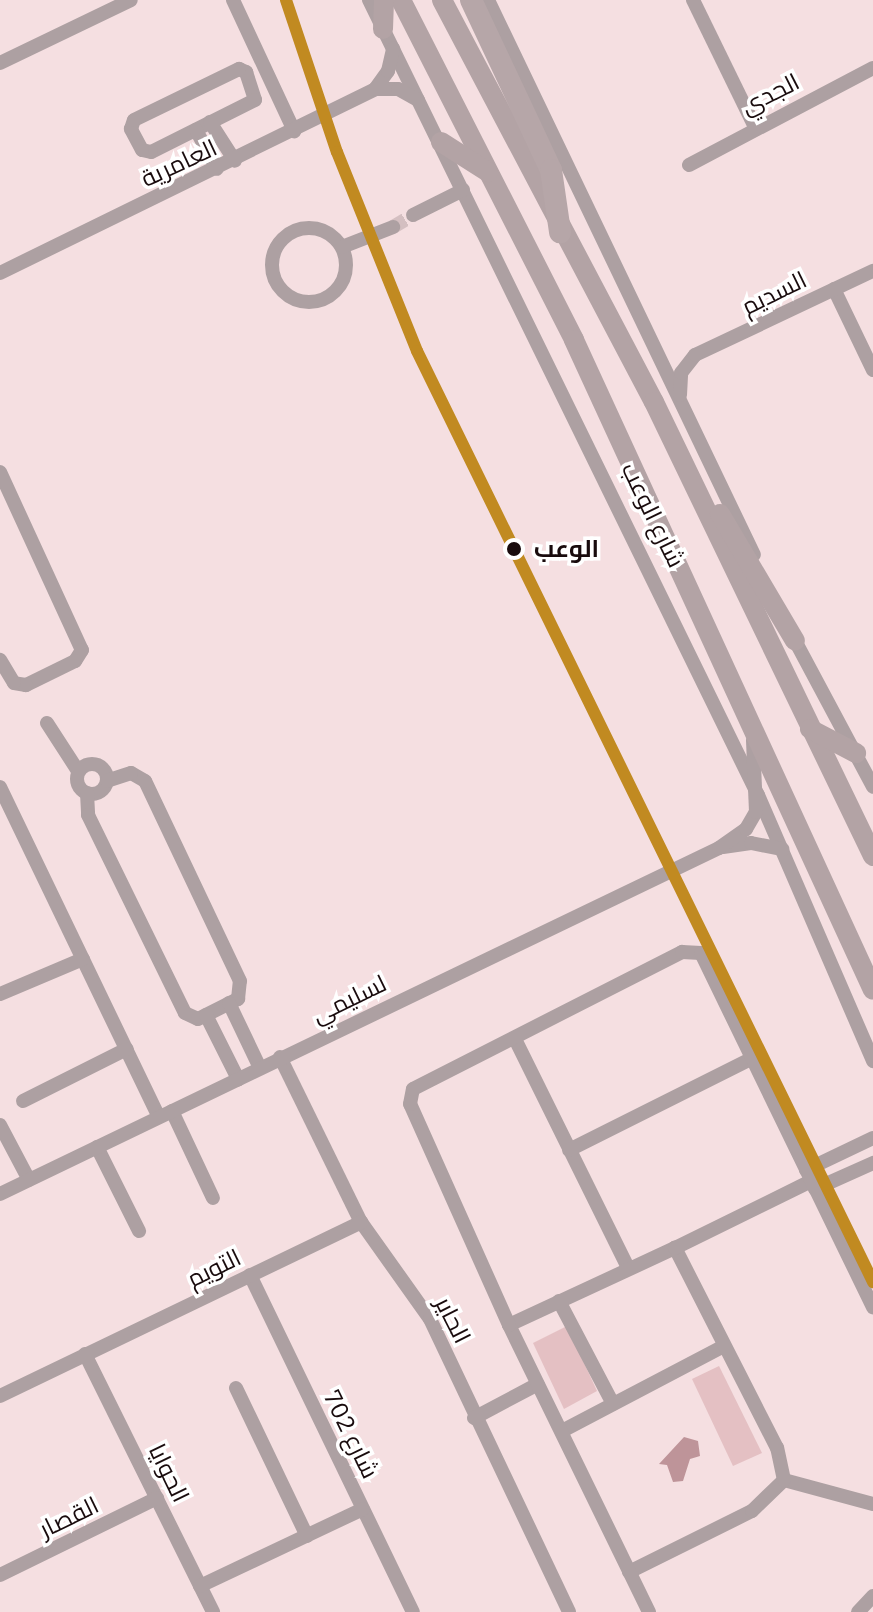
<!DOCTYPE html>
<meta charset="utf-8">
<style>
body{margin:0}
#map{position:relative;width:873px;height:1612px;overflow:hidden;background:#f5dfe1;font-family:"IBM Plex Sans",Cairo,sans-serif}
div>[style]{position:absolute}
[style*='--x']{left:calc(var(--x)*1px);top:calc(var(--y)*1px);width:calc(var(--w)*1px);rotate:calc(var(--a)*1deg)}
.green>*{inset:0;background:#e4c0c3}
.water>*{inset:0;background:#be9499}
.minor-tunnel>*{height:14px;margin-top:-7px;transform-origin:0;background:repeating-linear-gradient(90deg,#d4bfc1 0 14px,transparent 0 21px)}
.minor>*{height:14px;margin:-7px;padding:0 7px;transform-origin:7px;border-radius:7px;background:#ada0a2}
.minor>.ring{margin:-7px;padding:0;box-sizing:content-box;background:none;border:14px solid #ada0a2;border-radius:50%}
.primary>*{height:20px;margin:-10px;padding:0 10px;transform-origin:10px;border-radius:10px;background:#b3a3a5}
.trunk>*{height:22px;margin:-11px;padding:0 11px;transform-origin:11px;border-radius:11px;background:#b6a6a8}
.metro-1>*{height:12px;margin:-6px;padding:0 6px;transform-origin:6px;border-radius:6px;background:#c18a21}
.dots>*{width:22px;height:22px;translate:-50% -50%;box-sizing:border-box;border:4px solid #fff;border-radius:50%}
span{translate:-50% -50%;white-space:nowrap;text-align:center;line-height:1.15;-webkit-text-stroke:7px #fff;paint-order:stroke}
.street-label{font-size:24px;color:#190b0d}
.stop-label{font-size:24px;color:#190b0d;font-weight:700}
.left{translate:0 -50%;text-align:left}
</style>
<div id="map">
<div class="green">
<i style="clip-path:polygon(567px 1326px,597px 1391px,564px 1409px,533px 1343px)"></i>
<i style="clip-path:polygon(719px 1366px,762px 1453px,733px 1466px,692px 1379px)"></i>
</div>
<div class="water">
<i style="clip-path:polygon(684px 1437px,698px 1441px,700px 1456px,690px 1459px,683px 1481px,673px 1482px,667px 1465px,659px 1464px)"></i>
</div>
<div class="minor-tunnel">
<i style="--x:393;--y:227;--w:23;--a:-31"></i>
</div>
<div class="minor">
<i style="--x:233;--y:0;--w:145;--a:65"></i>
<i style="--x:369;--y:0;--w:885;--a:63.93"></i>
<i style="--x:758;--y:795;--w:290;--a:66.6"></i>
<i style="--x:488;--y:0;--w:615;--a:64.39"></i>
<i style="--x:693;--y:0;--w:139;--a:64"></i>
<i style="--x:0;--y:63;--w:145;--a:-25.7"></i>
<i style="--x:239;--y:69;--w:8;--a:23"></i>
<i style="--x:246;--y:72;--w:29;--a:72"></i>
<i style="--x:255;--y:100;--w:116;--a:153.4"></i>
<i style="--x:151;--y:152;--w:9;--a:-167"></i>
<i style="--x:142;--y:150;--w:24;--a:-118"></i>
<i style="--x:131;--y:129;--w:9;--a:-72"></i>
<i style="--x:134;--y:120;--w:117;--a:-25.9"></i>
<i style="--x:375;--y:89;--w:22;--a:-54"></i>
<i style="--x:388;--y:71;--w:23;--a:-77"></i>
<i style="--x:210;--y:122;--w:46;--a:57.3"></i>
<i style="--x:196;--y:130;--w:44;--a:61.7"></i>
<i style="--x:689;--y:165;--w:208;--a:-27.8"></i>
<i style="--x:413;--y:215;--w:56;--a:-26.6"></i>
<i class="ring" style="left:272px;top:228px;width:60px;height:60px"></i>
<i style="--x:342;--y:247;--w:55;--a:-21.4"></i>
<i style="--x:0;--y:273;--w:418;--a:-26.1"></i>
<i style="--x:375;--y:89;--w:23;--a:0"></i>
<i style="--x:398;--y:89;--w:23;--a:29"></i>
<i style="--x:834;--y:289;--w:90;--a:64.3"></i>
<i style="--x:680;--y:395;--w:22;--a:-87"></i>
<i style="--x:681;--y:373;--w:23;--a:-52"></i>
<i style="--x:695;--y:355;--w:197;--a:-25.3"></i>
<i style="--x:0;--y:472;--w:196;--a:65.3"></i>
<i style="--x:82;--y:650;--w:13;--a:122"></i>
<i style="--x:75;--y:661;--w:55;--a:153.9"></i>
<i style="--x:26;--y:685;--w:12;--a:-171"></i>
<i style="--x:14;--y:683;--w:27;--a:-121"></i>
<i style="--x:792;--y:635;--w:172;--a:61.9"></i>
<i style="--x:47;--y:723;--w:57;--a:57.1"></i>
<i class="ring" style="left:77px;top:764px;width:16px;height:16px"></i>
<i style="--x:0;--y:787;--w:366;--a:64.3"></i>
<i style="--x:87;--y:793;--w:22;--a:87"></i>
<i style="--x:88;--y:815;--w:220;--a:63.9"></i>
<i style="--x:185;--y:1013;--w:14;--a:25"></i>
<i style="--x:198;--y:1019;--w:45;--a:-26.6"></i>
<i style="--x:238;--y:999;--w:18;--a:-84"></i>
<i style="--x:240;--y:981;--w:221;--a:-115.4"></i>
<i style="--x:145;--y:781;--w:16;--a:-150"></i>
<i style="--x:131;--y:773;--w:25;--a:162"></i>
<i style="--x:723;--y:847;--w:28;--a:-8"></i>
<i style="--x:751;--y:843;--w:32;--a:11"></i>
<i style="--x:0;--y:994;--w:90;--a:-22.9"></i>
<i style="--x:229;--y:1003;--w:72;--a:64.5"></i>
<i style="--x:206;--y:1015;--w:72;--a:63.4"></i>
<i style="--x:515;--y:1039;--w:255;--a:63.7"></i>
<i style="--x:280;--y:1057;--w:184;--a:63.9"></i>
<i style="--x:361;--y:1222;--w:119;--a:54.6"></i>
<i style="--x:430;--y:1319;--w:324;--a:64.6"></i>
<i style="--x:23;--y:1101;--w:116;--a:-26.6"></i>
<i style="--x:172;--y:1111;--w:96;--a:64.8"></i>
<i style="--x:0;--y:1125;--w:62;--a:62.2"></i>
<i style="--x:97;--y:1147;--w:94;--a:63.4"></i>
<i style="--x:569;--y:1150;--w:201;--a:-26.6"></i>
<i style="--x:806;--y:1170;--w:74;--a:-25.5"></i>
<i style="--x:815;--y:1189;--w:64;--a:-24.1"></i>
<i style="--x:0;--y:1194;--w:798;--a:-25.7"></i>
<i style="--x:719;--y:848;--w:33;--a:-35"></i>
<i style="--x:746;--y:829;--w:20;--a:-60"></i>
<i style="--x:756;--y:812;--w:72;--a:-92.4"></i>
<i style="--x:250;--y:1275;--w:374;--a:64.2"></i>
<i style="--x:559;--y:1301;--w:116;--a:62.3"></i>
<i style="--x:509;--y:1325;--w:183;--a:-24.9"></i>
<i style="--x:85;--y:1354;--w:288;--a:63.6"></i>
<i style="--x:236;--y:1388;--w:164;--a:64.4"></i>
<i style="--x:0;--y:1396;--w:401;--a:-25.7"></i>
<i style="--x:474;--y:1418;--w:72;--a:-28"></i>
<i style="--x:562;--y:1431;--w:181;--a:-27.7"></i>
<i style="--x:784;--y:1480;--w:92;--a:15.1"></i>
<i style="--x:629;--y:1572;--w:137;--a:-26.4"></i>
<i style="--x:752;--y:1511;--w:45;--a:-44.1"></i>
<i style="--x:784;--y:1480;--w:33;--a:-102"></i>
<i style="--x:777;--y:1448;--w:225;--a:-117"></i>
<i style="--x:675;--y:1248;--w:152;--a:-26.2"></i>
<i style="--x:0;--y:1575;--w:175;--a:-26.1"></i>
<i style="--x:200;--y:1586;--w:180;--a:-25.3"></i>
<i style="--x:649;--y:1612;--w:319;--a:-116"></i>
<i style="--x:509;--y:1325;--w:242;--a:-114.1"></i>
<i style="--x:410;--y:1104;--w:15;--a:-79"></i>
<i style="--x:413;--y:1089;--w:302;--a:-27"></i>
<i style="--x:682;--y:952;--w:19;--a:3"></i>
<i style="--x:701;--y:953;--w:394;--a:64.1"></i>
<i style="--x:858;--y:1612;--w:22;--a:-47"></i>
</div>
<div class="primary">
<i style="--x:401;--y:0;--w:381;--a:63"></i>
<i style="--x:574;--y:340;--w:715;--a:65.3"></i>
<i style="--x:442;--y:0;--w:454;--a:62.2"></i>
<i style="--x:654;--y:402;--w:504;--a:64.25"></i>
<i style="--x:383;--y:29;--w:29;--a:-88"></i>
<i style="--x:441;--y:142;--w:56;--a:32.6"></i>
<i style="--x:720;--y:514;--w:147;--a:59.4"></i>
<i style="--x:810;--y:729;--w:52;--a:27.6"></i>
</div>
<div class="trunk">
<i style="--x:471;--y:0;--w:188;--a:64.8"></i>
<i style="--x:551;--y:170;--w:63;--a:81.7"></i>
</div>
<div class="metro-1">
<i style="--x:286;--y:0;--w:160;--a:71.5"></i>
<i style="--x:337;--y:152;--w:214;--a:68.1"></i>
<i style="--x:417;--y:351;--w:1037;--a:63.9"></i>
</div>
<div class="dots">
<i style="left:514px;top:549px;background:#190b0d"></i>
</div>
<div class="street-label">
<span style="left:770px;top:94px;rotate:-27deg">الجدي</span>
<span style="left:179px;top:163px;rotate:-25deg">العامرية</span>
<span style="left:774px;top:293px;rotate:-26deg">السديم</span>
<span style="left:653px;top:515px;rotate:64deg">شارع الوعب</span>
<span style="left:349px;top:999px;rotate:-26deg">لسليمي</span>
<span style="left:214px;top:1268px;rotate:-26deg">التويم</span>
<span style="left:453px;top:1320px;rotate:63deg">الحاير</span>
<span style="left:351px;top:1434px;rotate:64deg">شارع 702</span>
<span style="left:169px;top:1473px;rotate:64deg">الحوايا</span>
<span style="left:69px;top:1517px;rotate:-26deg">القصار</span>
</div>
<div class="stop-label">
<span class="left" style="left:534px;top:549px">الوعب</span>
</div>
</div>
